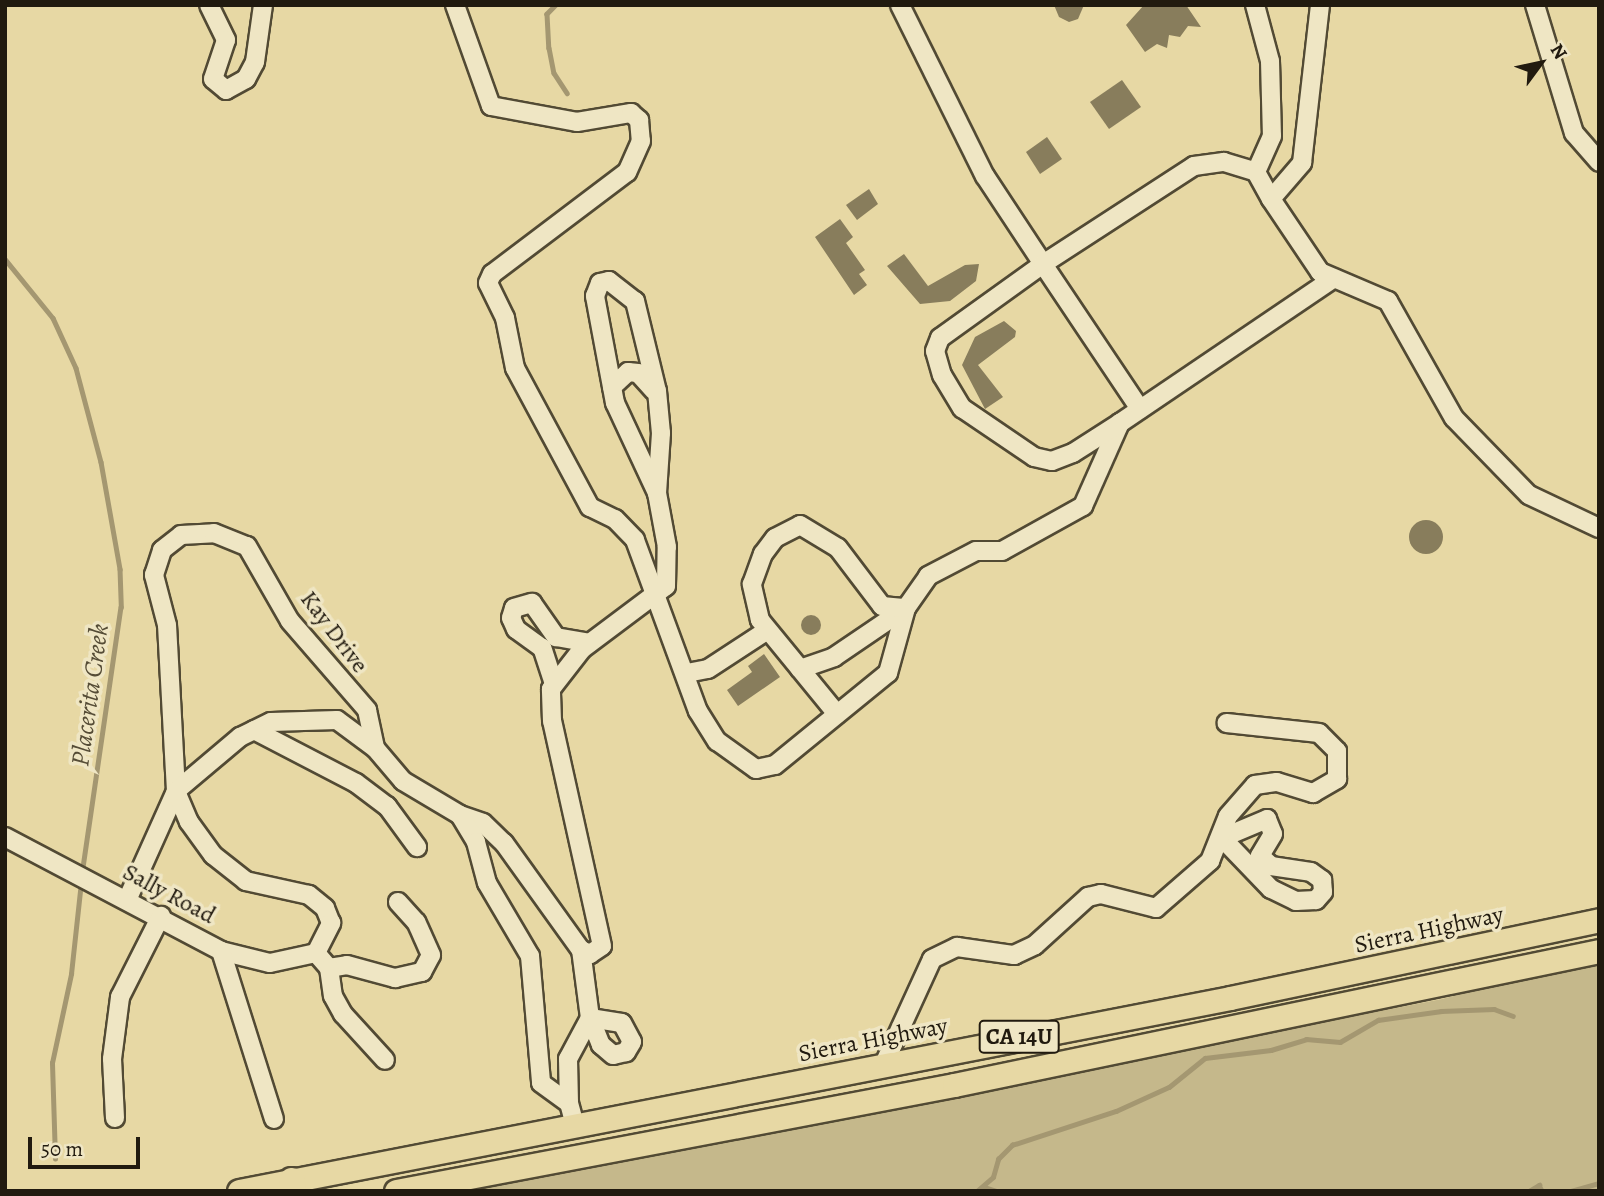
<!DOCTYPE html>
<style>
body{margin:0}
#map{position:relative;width:1604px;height:1196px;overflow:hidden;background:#e7d8a4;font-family:Alegreya,serif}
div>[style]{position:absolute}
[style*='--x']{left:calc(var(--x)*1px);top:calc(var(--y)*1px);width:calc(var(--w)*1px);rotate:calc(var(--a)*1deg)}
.green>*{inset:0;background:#c5b88b}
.stream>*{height:4.5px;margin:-2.25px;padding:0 2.25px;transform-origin:2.25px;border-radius:2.25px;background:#a49771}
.building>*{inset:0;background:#887d5c}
.round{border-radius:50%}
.roads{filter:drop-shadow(2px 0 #524a34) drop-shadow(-2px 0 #524a34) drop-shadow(0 2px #524a34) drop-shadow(0 -2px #524a34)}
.minor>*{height:18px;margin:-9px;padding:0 9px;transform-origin:9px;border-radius:9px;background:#efe6c4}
.major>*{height:23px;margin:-11.5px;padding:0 11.5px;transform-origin:11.5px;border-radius:11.5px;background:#e7d8a4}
.highway>*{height:26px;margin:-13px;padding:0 13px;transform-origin:13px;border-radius:13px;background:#e7d8a4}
span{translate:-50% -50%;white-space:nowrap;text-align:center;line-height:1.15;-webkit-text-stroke:7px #efe6c4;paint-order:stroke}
.shield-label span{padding:2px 5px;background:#efe6c4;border:2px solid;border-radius:5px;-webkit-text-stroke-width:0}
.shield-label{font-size:23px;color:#211a0f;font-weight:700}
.street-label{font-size:24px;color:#211a0f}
.water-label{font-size:26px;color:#554c36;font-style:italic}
.frame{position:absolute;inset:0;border:7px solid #211a0f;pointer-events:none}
.north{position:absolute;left:1506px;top:28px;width:70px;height:70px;-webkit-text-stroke:5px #efe6c4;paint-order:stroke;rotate:57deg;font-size:19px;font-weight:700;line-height:28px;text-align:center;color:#211a0f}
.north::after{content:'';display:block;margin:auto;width:24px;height:32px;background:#211a0f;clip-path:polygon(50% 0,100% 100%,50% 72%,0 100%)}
.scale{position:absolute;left:28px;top:1137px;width:112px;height:32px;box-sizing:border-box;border:4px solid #211a0f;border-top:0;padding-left:9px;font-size:21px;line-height:24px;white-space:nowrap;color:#211a0f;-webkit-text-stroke:5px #efe6c4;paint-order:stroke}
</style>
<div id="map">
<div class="green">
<i style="clip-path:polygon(1599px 959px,1599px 1191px,460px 1191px,1442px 999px)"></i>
</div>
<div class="stream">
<i style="--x:556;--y:5;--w:13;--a:135"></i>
<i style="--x:547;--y:14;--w:34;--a:87"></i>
<i style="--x:549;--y:48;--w:25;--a:79"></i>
<i style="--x:554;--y:73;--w:24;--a:57"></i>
<i style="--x:5;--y:259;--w:76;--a:50.9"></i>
<i style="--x:53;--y:318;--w:55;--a:65.3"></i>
<i style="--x:76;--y:368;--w:97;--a:75.1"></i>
<i style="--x:101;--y:462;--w:109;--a:79.9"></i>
<i style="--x:120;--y:569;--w:38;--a:88"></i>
<i style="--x:121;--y:607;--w:269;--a:98.3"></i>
<i style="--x:55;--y:1159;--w:96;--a:-91.8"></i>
<i style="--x:52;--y:1063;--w:91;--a:-77.9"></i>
<i style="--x:71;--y:974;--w:93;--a:-83.8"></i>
<i style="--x:984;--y:1187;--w:13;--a:18"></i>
<i style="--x:977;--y:1191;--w:21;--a:-41"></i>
<i style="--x:993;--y:1177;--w:19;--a:-74"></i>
<i style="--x:998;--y:1159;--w:20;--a:-45"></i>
<i style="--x:1012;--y:1145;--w:109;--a:-18.1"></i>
<i style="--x:1116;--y:1111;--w:58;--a:-24.4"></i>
<i style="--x:1169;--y:1087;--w:46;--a:-38.9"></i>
<i style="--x:1205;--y:1058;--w:66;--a:-6.9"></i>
<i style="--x:1271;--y:1050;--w:37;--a:-17"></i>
<i style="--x:1306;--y:1039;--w:34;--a:5"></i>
<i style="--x:1340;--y:1042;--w:44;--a:-30.1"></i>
<i style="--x:1378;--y:1020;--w:64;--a:-8.1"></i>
<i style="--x:1441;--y:1011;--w:53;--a:-2.2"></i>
<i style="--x:1494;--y:1009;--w:20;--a:20"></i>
<i style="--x:1529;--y:1191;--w:12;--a:-31"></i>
<i style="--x:1539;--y:1185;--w:7;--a:63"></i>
<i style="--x:1571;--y:1191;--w:29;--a:-16"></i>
</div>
<div class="building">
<i style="clip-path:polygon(1054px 5px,1084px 5px,1078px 19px,1069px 22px,1059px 17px)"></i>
<i style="clip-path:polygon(1144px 5px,1186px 5px,1201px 27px,1188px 26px,1180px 37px,1169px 35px,1167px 48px,1157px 44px,1145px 52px,1126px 25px)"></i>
<i style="clip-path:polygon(1122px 80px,1141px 107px,1109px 129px,1090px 102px)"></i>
<i style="clip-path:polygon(1047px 137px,1062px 159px,1040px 174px,1026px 152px)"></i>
<i style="clip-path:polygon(869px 189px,878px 204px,857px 220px,846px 205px)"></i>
<i style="clip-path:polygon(840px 219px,853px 237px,846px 243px,865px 270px,859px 274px,867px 285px,854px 295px,815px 237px)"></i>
<i style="clip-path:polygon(904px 254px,928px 286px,965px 265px,979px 264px,976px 281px,950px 301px,920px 304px,887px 266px)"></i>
<i style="clip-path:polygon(1004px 321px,1016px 331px,1015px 337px,978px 365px,1003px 397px,985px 409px,962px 365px,975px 337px)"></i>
<i class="round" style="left:1409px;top:520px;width:34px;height:34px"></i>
<i class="round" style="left:801px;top:615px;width:20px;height:20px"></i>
<i style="clip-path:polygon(764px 654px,780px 677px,738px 706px,727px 690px,752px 672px,748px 666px)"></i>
</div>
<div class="roads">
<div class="minor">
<i style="--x:209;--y:5;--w:39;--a:64"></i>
<i style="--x:226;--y:40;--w:41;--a:108.4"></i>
<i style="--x:213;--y:79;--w:17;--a:40"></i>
<i style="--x:226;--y:90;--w:23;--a:-29"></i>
<i style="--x:246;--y:79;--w:19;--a:-62"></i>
<i style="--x:255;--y:62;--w:58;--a:-82"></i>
<i style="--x:455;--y:5;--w:107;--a:70.4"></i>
<i style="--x:491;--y:106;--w:87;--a:10.5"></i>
<i style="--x:577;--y:122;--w:55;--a:-9.5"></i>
<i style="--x:631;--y:113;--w:11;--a:41"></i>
<i style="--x:639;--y:120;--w:21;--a:85"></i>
<i style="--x:641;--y:141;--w:34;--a:114"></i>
<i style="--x:627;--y:172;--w:169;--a:142.9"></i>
<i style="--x:492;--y:274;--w:10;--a:114"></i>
<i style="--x:488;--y:283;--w:39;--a:64"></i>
<i style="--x:505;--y:318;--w:51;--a:78.7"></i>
<i style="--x:515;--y:368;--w:158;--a:61.7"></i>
<i style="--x:590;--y:507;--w:28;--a:26"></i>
<i style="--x:615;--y:519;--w:29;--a:46"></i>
<i style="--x:635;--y:540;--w:182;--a:69.8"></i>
<i style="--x:698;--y:711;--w:36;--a:58"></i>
<i style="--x:717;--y:741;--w:48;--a:35.7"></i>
<i style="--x:756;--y:769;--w:19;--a:-12"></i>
<i style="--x:775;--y:765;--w:146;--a:-39.2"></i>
<i style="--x:888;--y:673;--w:67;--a:-74.5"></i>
<i style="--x:906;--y:608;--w:39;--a:-55"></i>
<i style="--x:928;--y:576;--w:54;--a:-27.5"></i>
<i style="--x:976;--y:551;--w:26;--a:0"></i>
<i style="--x:1002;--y:551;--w:93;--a:-29.1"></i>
<i style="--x:1083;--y:506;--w:91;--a:-66"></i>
<i style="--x:1120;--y:423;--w:258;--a:-34.1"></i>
<i style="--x:900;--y:5;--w:191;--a:63.6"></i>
<i style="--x:985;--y:176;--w:105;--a:56.6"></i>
<i style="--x:1043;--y:264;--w:127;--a:144.3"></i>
<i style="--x:940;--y:338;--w:14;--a:111"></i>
<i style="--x:935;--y:351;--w:25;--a:74"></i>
<i style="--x:942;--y:375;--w:39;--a:59"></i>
<i style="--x:962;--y:408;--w:87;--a:34.2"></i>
<i style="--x:1034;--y:457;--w:18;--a:13"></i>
<i style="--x:1052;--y:461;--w:22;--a:-21"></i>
<i style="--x:1073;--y:453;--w:56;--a:-32.6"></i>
<i style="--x:1255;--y:5;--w:58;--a:75"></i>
<i style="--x:1270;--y:61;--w:75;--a:88.5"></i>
<i style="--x:1272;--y:136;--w:39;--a:114"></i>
<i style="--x:1256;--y:172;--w:31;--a:61"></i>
<i style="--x:1271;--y:199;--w:48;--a:-49.3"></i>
<i style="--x:1302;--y:163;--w:159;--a:-83.5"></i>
<i style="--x:1535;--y:5;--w:134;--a:73.1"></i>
<i style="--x:1574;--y:133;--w:38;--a:49"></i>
<i style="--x:1271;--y:199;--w:88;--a:56.1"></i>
<i style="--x:1320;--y:272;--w:74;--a:23.1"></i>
<i style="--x:1388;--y:301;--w:134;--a:60.6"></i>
<i style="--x:1454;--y:418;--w:107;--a:45.8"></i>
<i style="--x:1529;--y:495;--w:77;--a:25.2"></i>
<i style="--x:612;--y:387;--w:22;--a:-43"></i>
<i style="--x:628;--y:372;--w:10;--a:6"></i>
<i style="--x:638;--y:373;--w:24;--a:48"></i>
<i style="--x:1140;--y:409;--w:174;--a:-123.8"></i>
<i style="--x:1043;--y:264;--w:180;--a:-33"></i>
<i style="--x:1194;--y:166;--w:30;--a:-8"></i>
<i style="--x:1224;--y:162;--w:34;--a:17"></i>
<i style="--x:800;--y:669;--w:36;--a:-19"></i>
<i style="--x:834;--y:657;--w:87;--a:-34.2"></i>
<i style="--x:687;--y:673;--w:21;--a:-11"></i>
<i style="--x:708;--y:669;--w:69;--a:-33.2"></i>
<i style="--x:554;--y:684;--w:38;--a:-108"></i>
<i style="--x:542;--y:648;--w:32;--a:-144"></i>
<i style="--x:516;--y:629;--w:12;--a:-114"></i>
<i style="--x:511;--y:618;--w:10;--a:-73"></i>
<i style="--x:514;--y:608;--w:19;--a:-16"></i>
<i style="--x:532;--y:603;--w:42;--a:54.8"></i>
<i style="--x:556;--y:637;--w:34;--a:10"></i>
<i style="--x:837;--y:714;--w:122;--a:-129.3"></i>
<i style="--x:760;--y:620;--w:37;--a:-103"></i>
<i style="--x:752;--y:584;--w:32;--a:-70"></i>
<i style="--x:763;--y:554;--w:20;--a:-53"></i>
<i style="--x:775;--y:538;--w:28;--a:-27"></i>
<i style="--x:800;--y:525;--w:44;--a:31.2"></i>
<i style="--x:838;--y:548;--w:73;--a:52.8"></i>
<i style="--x:882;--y:606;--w:24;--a:5"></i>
<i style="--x:254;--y:730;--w:115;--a:27.5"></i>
<i style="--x:356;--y:783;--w:39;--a:37"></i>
<i style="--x:387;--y:806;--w:51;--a:53.8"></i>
<i style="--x:460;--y:815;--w:24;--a:19"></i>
<i style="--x:483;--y:823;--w:29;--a:44"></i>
<i style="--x:504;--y:843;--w:132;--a:54.3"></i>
<i style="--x:581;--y:950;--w:10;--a:24"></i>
<i style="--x:590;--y:954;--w:14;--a:-34"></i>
<i style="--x:602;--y:946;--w:230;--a:-102.5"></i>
<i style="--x:552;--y:721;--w:32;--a:-92"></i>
<i style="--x:551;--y:689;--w:51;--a:-52.2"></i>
<i style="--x:582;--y:649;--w:105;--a:-36.9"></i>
<i style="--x:666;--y:586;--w:39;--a:-89"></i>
<i style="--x:667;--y:547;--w:55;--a:-100.5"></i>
<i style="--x:657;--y:493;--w:99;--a:-115"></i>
<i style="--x:615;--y:403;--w:109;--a:-100.6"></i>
<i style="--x:595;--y:296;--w:14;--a:-69"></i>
<i style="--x:600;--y:283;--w:9;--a:-13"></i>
<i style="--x:609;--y:281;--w:33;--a:38"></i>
<i style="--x:635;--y:301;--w:93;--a:76.3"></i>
<i style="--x:657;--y:391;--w:42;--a:84.6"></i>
<i style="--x:661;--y:433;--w:60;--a:93.8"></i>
<i style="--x:1267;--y:819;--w:16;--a:68"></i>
<i style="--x:1273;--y:834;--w:26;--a:121"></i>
<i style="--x:1260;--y:856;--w:15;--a:42"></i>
<i style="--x:1271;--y:866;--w:40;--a:8.5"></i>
<i style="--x:1311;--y:872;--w:14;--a:36"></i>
<i style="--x:1322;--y:880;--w:12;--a:85"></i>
<i style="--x:1323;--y:892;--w:11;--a:131"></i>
<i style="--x:1316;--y:900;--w:20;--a:177"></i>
<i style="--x:1296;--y:901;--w:28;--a:-154"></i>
<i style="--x:1271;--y:889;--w:71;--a:-133.9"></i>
<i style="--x:1222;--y:838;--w:49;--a:-22.9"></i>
<i style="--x:5;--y:837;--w:244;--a:27.8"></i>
<i style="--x:221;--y:951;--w:50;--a:13.8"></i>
<i style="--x:270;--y:963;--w:47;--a:-12.3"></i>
<i style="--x:128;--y:898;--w:117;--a:-65.8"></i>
<i style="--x:176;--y:791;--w:166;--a:-93.1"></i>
<i style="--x:167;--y:625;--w:52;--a:-104.6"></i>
<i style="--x:154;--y:575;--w:26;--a:-72"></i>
<i style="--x:162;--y:550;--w:24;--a:-38"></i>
<i style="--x:181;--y:535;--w:33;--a:-3"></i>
<i style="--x:214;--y:533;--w:35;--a:22"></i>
<i style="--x:247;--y:546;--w:86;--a:60.2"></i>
<i style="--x:290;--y:621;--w:118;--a:49.1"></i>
<i style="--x:367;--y:710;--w:39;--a:78"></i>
<i style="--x:375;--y:748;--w:43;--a:49.7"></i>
<i style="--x:403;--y:781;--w:66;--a:30.8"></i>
<i style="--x:460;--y:815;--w:31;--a:59"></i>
<i style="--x:476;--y:842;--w:42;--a:75"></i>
<i style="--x:487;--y:883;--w:85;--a:59.5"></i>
<i style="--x:530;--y:956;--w:127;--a:85"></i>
<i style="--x:541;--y:1083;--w:34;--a:36"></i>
<i style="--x:569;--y:1103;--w:24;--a:75"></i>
<i style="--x:221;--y:951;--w:176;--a:72.5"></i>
<i style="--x:316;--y:953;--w:34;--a:-63"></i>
<i style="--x:331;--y:923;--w:16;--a:-112"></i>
<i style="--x:325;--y:908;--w:21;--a:-141"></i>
<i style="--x:309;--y:895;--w:65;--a:-167.5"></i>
<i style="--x:246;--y:881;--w:42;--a:-141.8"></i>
<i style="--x:213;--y:855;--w:41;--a:-126"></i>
<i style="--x:189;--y:822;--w:34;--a:-113"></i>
<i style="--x:176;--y:791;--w:84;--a:-40.2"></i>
<i style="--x:240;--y:737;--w:34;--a:-26"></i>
<i style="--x:271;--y:722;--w:66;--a:-1.7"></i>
<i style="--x:337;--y:720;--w:47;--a:36.4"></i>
<i style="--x:316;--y:953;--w:20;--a:49"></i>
<i style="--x:329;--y:968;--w:18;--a:-9"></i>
<i style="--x:347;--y:965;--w:50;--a:15.2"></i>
<i style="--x:395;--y:978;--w:28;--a:-13"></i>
<i style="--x:422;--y:972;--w:19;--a:-62"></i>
<i style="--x:431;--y:955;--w:36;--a:-114"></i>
<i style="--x:416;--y:922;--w:27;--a:-132"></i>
<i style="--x:329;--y:968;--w:28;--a:82"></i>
<i style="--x:333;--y:996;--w:21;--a:61"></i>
<i style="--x:343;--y:1014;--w:62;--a:47.6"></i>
<i style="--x:884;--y:1064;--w:115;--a:-65.4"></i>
<i style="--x:932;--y:959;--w:28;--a:-26"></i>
<i style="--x:957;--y:947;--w:58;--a:8"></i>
<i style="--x:1014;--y:955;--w:23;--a:-25"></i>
<i style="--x:1035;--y:945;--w:72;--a:-42.2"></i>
<i style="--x:1088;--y:897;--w:13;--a:-13"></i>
<i style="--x:1101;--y:894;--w:57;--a:14.3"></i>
<i style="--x:1156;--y:908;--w:72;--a:-41"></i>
<i style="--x:1210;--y:861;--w:48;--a:-68.2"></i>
<i style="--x:1228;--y:816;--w:41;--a:-48.9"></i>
<i style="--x:1255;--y:785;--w:22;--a:-8"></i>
<i style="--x:1277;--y:782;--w:38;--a:17"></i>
<i style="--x:1313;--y:793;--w:28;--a:-30"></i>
<i style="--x:1337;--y:779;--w:28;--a:-90"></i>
<i style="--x:1337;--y:751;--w:25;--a:-135"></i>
<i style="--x:1319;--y:733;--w:93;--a:-173.8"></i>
<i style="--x:569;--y:1103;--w:44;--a:-91.3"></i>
<i style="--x:568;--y:1059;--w:47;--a:-61.8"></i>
<i style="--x:590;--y:1018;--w:32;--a:9"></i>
<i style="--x:622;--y:1023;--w:21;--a:62"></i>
<i style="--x:632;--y:1042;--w:12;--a:121"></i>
<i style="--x:626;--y:1052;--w:13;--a:167"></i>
<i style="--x:613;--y:1055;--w:16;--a:-140"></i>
<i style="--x:601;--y:1045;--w:29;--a:-112"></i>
<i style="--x:590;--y:1018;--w:69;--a:-97.5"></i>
<i style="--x:115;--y:1118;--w:59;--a:-92.9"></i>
<i style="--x:112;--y:1059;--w:63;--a:-82.6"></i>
<i style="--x:120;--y:997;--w:91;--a:-63.2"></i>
</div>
<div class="major">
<i style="--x:239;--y:1191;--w:1010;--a:-11.02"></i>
<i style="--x:1230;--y:998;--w:377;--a:-11.9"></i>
<i style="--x:396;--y:1191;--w:568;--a:-10.76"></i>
<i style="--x:954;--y:1085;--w:659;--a:-11.74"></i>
</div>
<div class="highway">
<i style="--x:292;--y:1181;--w:10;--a:84"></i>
</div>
</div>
<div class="shield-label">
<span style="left:1019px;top:1037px">CA 14U</span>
</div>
<div class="street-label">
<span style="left:334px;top:632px;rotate:53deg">Kay Drive</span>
<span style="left:169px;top:894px;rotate:28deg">Sally Road</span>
<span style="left:1429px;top:930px;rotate:-12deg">Sierra Highway</span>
<span style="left:873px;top:1040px;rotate:-11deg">Sierra Highway</span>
</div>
<div class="water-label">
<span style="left:90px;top:695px;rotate:-82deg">Placerita Creek</span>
</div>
<div class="frame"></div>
<div class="north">N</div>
<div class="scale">50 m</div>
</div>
